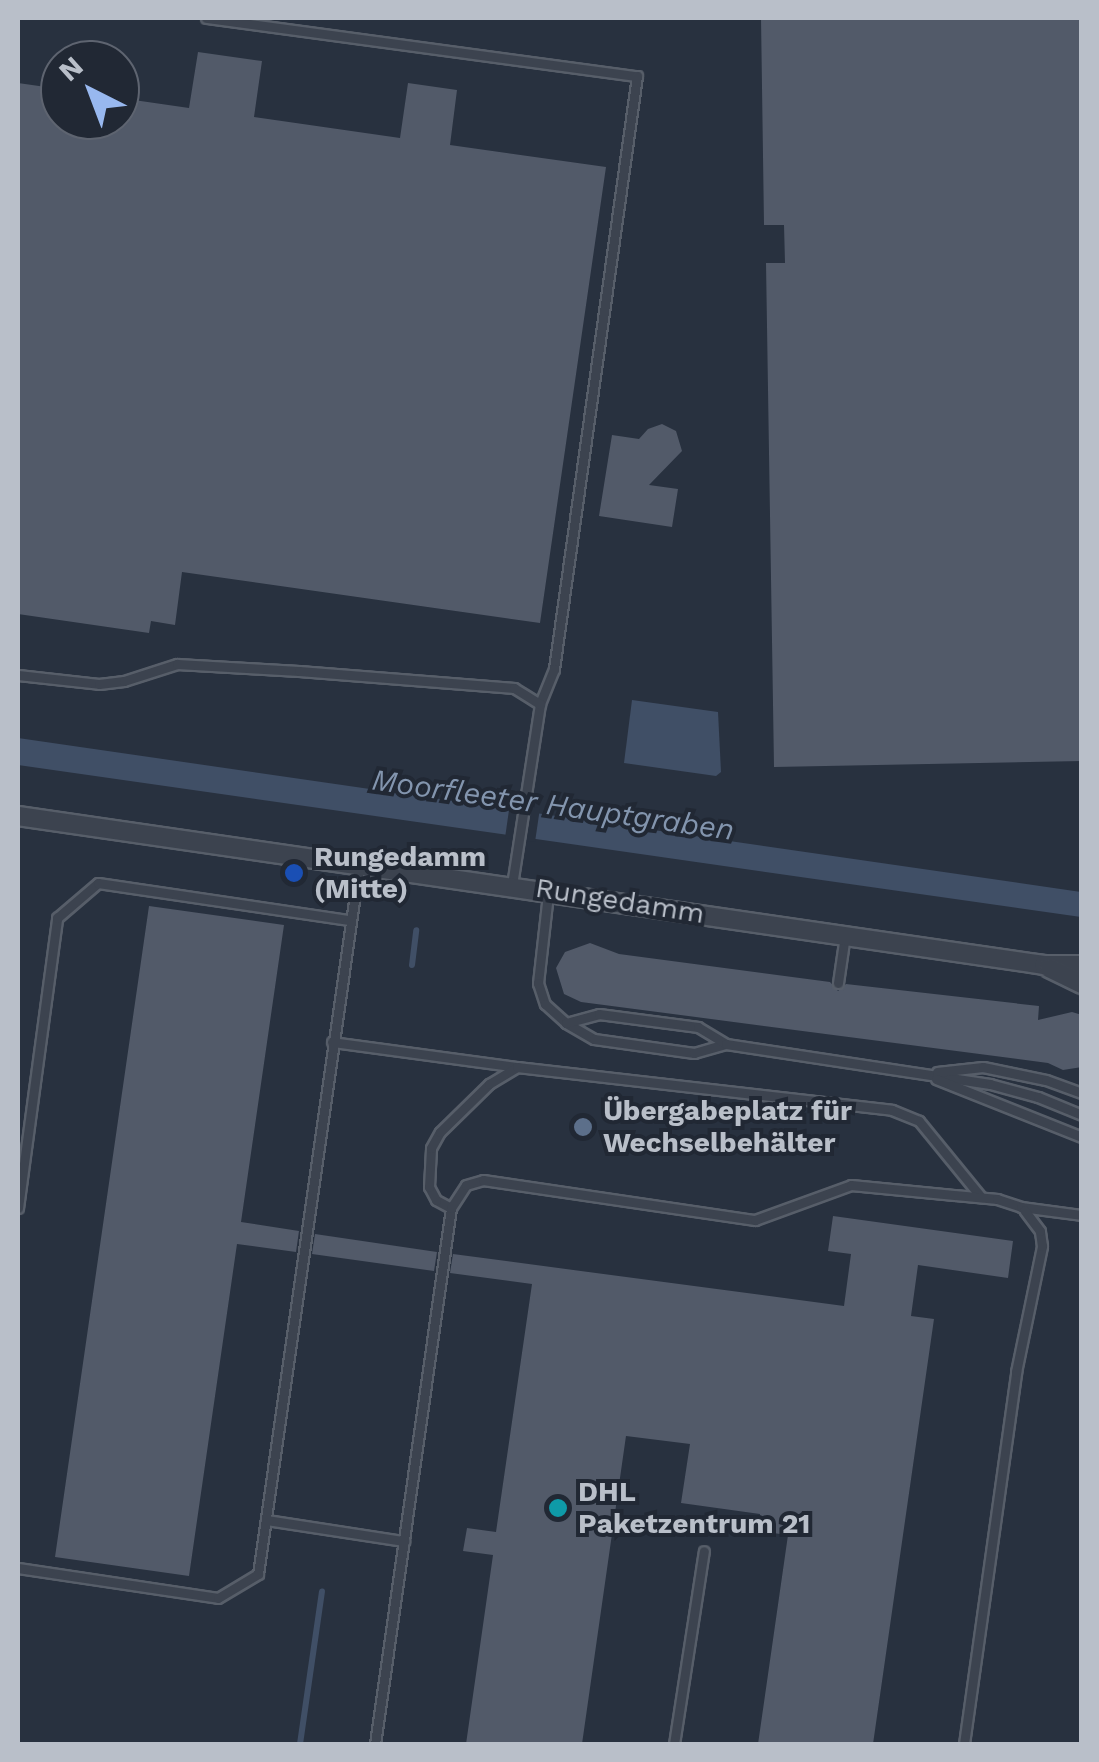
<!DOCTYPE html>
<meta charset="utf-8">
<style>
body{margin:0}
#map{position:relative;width:1099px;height:1762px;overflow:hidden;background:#28313f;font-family:"Work Sans",sans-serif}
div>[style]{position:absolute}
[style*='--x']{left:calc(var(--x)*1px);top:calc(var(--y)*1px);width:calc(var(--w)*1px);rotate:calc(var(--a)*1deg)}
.water>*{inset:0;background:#404f66}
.pier>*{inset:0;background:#28313f}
.stream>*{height:6px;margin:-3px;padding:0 3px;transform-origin:3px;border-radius:3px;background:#404f66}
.building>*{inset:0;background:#525a69}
.roads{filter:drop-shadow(2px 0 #575e69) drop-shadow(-2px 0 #575e69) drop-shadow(0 2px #575e69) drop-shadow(0 -2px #575e69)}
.lane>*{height:9px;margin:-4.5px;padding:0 4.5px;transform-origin:4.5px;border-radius:4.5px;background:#3c434f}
.street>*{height:18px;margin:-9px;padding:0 9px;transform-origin:9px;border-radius:9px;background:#3c434f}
.dots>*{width:28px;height:28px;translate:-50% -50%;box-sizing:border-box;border:5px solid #212834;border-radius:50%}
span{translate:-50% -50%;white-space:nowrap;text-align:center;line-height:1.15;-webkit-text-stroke:8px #212834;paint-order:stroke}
.poi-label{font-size:28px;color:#b9bfc9;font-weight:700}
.left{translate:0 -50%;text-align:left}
.street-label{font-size:28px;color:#b9bfc9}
.water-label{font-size:30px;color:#8395ae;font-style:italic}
.frame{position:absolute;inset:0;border:20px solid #b9bfc9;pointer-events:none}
.north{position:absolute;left:40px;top:40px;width:100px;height:100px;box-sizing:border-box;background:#212834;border:2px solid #5e6470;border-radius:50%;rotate:318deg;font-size:28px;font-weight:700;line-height:40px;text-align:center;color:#b9bfc9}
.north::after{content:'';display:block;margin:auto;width:35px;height:45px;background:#98b8ef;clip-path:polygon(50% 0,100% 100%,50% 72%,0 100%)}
</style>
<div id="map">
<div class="water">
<i style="clip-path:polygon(632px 700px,718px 712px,721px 772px,716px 776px,624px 763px)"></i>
<i style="clip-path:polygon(18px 738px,1081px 892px,1081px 917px,18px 765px)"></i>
</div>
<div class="pier">
<i style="clip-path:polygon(510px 803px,540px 808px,535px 842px,505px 838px)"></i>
</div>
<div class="stream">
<i style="--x:412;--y:965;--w:35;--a:-83"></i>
<i style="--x:300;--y:1744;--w:154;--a:-81.8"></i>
</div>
<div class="building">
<i style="clip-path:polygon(761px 18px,1082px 18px,1082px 761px,774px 767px,766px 263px,785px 263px,784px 225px,764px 225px)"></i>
<i style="clip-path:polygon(198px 52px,262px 61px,254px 117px,400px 138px,408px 83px,457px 90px,450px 145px,606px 167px,540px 623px,182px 572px,175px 625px,151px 621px,149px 633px,18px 614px,18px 83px,60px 89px,60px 120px,120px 120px,120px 98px,189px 108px)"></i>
<i style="clip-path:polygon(662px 424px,676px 431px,682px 451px,649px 485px,678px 489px,672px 527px,599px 516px,612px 435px,639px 439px,648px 429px)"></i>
<i style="clip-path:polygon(149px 906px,284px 925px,241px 1222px,299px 1231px,296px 1252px,237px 1244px,189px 1576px,55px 1557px)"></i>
<i style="clip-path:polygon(590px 943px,619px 954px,830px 982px,838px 991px,846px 984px,1039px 1006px,1038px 1020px,1072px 1012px,1082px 1015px,1082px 1067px,1063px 1070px,1048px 1063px,581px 1002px,564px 994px,556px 968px,565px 952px)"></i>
<i style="clip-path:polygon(833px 1216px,1013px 1241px,1008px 1278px,918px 1265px,911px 1316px,934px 1319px,873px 1744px,758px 1744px,788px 1535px,758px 1531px,760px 1514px,681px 1503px,690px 1444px,626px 1436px,582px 1744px,466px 1744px,493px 1555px,463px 1551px,467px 1528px,496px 1532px,532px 1284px,450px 1273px,453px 1254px,844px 1306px,851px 1254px,828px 1251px)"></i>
<i style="clip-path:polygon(315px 1234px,437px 1252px,434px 1271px,312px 1254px)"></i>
</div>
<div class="roads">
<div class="lane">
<i style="--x:206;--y:18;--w:435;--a:7.7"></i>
<i style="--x:637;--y:76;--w:599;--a:97.97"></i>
<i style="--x:554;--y:669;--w:38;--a:112"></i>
<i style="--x:540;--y:704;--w:183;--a:98.8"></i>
<i style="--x:18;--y:675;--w:81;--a:6.3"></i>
<i style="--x:99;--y:684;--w:25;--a:-7"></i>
<i style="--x:124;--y:681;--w:56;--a:-17.8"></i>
<i style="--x:177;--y:664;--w:122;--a:3.3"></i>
<i style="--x:299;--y:671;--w:216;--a:4.5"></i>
<i style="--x:514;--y:688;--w:31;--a:32"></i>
<i style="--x:548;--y:894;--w:90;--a:96.4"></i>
<i style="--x:538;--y:983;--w:22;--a:72"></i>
<i style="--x:545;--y:1004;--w:28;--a:42"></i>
<i style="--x:566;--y:1023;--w:32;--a:30"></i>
<i style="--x:594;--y:1039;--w:101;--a:8"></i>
<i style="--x:694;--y:1053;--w:33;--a:-16"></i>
<i style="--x:838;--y:983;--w:49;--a:-81.7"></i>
<i style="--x:566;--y:1023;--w:34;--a:-15"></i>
<i style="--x:599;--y:1014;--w:100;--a:7.5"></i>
<i style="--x:698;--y:1027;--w:33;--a:31"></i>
<i style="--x:726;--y:1044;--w:267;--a:8.6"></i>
<i style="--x:990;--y:1084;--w:50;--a:15.2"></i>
<i style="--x:1038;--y:1097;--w:48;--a:22.2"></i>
<i style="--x:332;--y:1042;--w:187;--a:7.7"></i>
<i style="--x:937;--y:1072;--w:46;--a:-6.2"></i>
<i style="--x:983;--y:1067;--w:64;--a:11.7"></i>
<i style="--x:1046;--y:1080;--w:38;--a:20"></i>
<i style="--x:936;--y:1079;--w:157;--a:21.7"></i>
<i style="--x:18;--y:1208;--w:293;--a:-82.3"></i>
<i style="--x:57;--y:918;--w:54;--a:-40.5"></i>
<i style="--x:98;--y:883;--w:254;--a:8.4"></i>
<i style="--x:451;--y:1208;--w:17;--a:-152"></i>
<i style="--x:436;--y:1200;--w:15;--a:-118"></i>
<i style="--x:429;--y:1187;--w:39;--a:-87"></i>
<i style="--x:431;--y:1148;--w:18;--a:-61"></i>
<i style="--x:440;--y:1132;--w:69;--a:-44.4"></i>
<i style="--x:489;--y:1084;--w:33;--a:-31"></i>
<i style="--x:517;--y:1067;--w:377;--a:6.5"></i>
<i style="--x:892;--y:1110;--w:29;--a:22"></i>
<i style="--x:919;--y:1121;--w:98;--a:50.8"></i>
<i style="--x:266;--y:1520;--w:140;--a:8.7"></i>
<i style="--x:18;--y:1568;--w:202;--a:8.5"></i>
<i style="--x:218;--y:1598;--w:47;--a:-31"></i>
<i style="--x:258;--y:1574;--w:715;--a:-81.88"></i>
<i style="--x:375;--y:1744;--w:541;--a:-81.93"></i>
<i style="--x:451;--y:1208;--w:27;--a:-57"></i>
<i style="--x:466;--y:1185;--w:18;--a:-16"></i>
<i style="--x:483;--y:1180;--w:275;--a:8.4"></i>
<i style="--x:755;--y:1220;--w:102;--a:-20"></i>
<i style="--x:851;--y:1185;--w:147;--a:5.5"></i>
<i style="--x:997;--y:1199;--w:25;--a:18"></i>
<i style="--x:1021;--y:1207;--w:62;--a:7.5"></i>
<i style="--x:674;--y:1744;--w:195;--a:-81.2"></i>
<i style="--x:964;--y:1744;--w:376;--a:-82"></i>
<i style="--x:1016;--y:1372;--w:129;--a:-78.3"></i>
<i style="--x:1042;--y:1246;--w:15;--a:-98"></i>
<i style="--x:1040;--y:1231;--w:26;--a:-127"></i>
</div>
<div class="street">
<i style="--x:18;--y:816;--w:1037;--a:8.26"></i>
<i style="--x:1044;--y:965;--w:38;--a:0"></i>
<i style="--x:1049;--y:968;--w:37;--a:26"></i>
</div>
</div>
<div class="dots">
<i style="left:294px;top:873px;background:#1a4fb4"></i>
<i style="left:583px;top:1127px;background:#5c6f8a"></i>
<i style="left:558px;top:1508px;background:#0f9aa8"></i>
</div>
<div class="poi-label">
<span class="left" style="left:314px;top:873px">Rungedamm<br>(Mitte)</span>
<span class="left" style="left:603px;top:1127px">Übergabeplatz für<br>Wechselbehälter</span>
<span class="left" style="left:578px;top:1508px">DHL<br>Paketzentrum 21</span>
</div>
<div class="street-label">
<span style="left:620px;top:901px;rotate:9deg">Rungedamm</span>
</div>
<div class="water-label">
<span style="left:553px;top:805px;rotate:8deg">Moorfleeter Hauptgraben</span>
</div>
<div class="frame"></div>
<div class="north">N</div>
</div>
